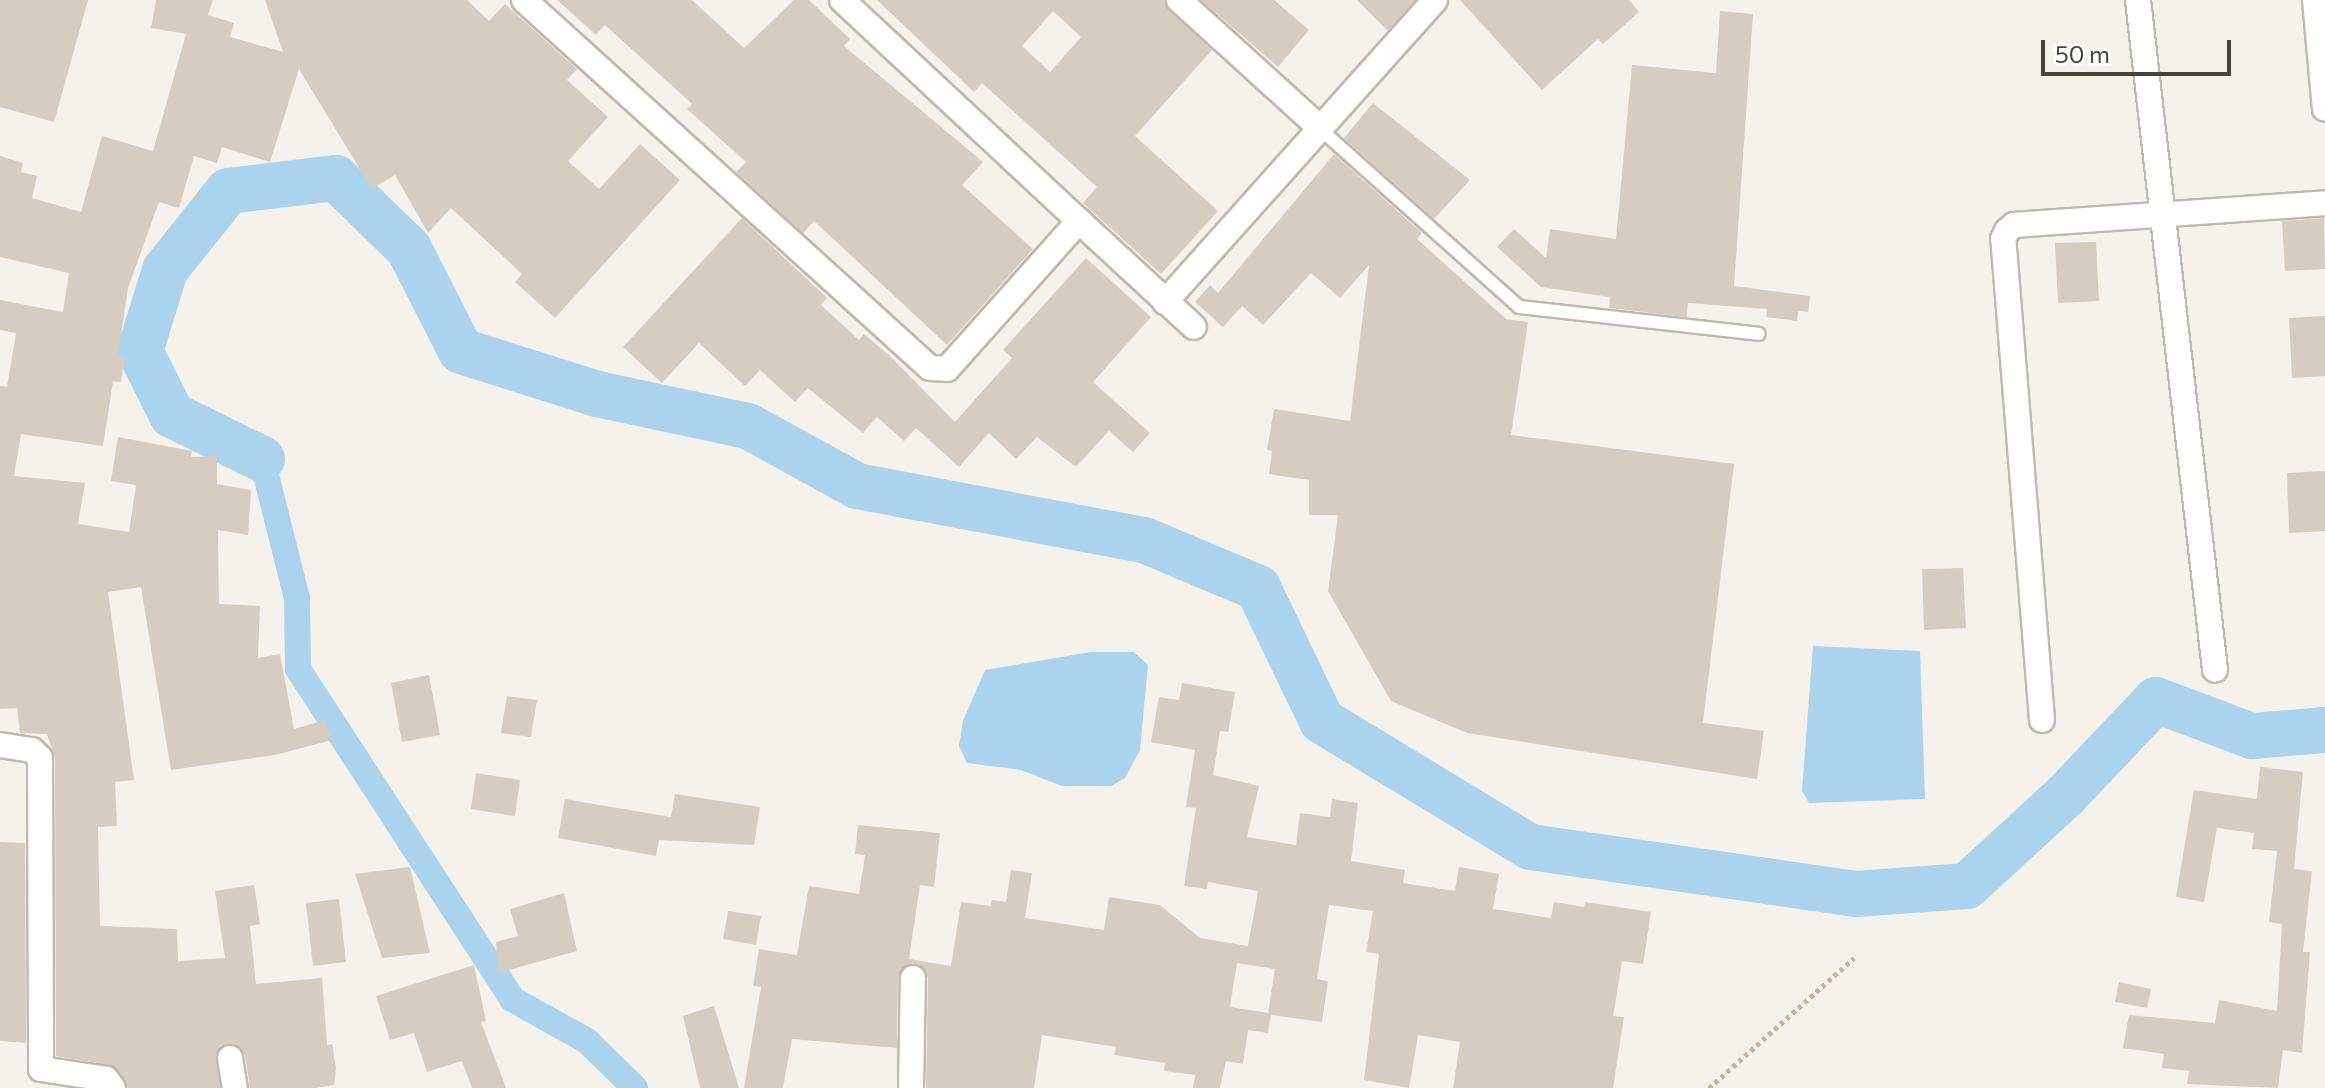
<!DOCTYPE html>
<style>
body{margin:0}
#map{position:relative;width:2325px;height:1088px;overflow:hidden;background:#f4f2eb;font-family:Commissioner,sans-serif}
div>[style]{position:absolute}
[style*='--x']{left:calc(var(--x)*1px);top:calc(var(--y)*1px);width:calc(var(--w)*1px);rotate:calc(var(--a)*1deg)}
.water>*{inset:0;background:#abd3ed}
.canal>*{height:26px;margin:-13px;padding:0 13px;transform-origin:13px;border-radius:13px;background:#abd3ed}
.river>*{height:46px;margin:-23px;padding:0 23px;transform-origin:23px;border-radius:23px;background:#abd3ed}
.building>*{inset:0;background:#d6cdc1}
.path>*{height:5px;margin-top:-2.5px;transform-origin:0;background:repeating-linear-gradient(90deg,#c1b5a0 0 4px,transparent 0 8px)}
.roads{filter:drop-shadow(2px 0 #c0b9ae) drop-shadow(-2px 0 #c0b9ae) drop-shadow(0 2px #c0b9ae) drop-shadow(0 -2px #c0b9ae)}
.lane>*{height:12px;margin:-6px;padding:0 6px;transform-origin:6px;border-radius:6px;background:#fff}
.street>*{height:24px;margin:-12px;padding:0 12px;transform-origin:12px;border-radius:12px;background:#fff}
span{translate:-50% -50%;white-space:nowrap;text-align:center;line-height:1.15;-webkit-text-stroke:6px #fff;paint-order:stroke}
.scale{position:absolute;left:2041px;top:40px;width:190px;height:36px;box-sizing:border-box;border:4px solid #484239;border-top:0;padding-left:10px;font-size:24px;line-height:28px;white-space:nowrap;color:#484239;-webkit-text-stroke:6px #fff;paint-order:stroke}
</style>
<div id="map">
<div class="water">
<i style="clip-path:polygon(1813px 646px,1920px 651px,1925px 799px,1809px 803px,1802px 791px)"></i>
<i style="clip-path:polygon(1091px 652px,1134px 652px,1148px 665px,1140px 750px,1125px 778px,1111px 786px,1062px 786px,1021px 770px,967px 763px,959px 746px,963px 721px,985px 670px)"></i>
</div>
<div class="canal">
<i style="--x:262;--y:459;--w:143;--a:75.9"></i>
<i style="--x:297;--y:598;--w:71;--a:89.2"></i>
<i style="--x:298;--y:669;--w:393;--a:57"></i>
<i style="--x:512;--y:999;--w:86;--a:29.2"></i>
<i style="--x:587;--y:1041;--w:67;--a:44.4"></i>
</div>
<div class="river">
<i style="--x:262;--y:459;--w:100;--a:-153.9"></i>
<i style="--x:172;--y:415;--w:72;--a:-116.6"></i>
<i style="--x:140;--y:351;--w:85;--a:-72.8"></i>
<i style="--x:165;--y:270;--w:101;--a:-51.4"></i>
<i style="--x:228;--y:191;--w:109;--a:-6.9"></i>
<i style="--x:336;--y:178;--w:102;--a:44.2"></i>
<i style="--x:409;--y:249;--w:114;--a:63"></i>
<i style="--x:461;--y:351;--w:143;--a:17.5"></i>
<i style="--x:597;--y:394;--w:154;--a:12"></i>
<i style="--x:748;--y:426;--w:124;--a:28.8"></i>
<i style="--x:857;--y:486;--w:292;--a:10.7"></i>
<i style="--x:1144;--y:540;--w:124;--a:22.8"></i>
<i style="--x:1258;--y:588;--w:148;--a:64.3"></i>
<i style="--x:1322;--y:721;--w:243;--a:31.2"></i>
<i style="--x:1530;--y:847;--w:329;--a:8.2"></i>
<i style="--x:1856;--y:894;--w:111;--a:-4.1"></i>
<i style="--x:1967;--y:886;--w:133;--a:-42.6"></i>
<i style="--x:2065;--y:796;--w:132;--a:-46.5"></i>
<i style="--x:2156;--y:700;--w:103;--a:20.6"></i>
<i style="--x:2252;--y:736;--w:73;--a:-4.7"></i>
</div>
<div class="building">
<i style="clip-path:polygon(0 0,88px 0,54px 122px,0 107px)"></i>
<i style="clip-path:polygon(156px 0,213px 0,208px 15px,234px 23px,230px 37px,283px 52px,265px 0,467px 0,489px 21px,505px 4px,577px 69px,567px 80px,608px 117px,568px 161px,599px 189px,640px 144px,680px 180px,555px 318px,515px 282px,522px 274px,451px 208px,428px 233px,395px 175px,372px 189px,299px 69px,270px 162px,222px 147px,217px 163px,194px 156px,179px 208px,159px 202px,128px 288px,118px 356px,125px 357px,121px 382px,113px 381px,103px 446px,21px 434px,14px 476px,85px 483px,78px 524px,129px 532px,136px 485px,111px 481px,118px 437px,192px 451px,191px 457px,217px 456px,217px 484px,251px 490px,248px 535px,218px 530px,219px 604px,260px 606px,258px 658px,280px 654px,294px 729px,325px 720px,332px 740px,275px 755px,171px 770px,141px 587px,108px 592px,134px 780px,115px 782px,117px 826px,98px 827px,100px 926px,177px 929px,178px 961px,225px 958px,215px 891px,254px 885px,260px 924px,250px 926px,256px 984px,322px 978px,327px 1045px,332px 1044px,336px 1068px,334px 1085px,316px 1088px,250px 1088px,245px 1055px,234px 1044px,221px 1046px,216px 1054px,220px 1088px,128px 1088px,109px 1065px,56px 1056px,55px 758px,47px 734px,20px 733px,17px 708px,0 709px,0 386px,7px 387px,16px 333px,0 330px,0 300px,63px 312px,69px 273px,0 257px,0 156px,23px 163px,21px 172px,37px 176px,32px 198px,81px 212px,102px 136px,153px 151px,186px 34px,151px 28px)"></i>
<i style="clip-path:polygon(557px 0,692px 0,744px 48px,794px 0,809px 0,850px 39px,844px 46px,983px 162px,962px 185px,1033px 249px,947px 345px,814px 221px,803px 233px,736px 172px,746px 162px,687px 109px,692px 104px,605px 25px,596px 35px)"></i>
<i style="clip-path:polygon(evenodd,877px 0,1164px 0,1169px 11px,1212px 50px,1135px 136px,1218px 211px,1161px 274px,1083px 203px,1097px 187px,982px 83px,974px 92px,877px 0,1053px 11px,1081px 37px,1050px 72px,1022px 46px,1053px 11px)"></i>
<i style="clip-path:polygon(1201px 0,1274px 0,1309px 30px,1278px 67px)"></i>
<i style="clip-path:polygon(1357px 0,1415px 0,1388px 31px)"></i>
<i style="clip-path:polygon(1460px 0,1629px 0,1639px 12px,1603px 44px,1598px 39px,1542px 90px)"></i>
<i style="clip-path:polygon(1720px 11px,1753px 14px,1734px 286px,1810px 296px,1808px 312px,1798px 311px,1797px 321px,1766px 317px,1767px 309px,1688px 303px,1687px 317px,1678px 316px,1609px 308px,1610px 297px,1541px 287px,1497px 247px,1514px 229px,1546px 258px,1550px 229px,1616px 239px,1632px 65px,1716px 73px)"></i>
<i style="clip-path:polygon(1373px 103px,1470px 180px,1434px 219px,1344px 138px)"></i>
<i style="clip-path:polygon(1334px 154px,1422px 233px,1417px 239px,1506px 319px,1528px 322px,1511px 435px,1734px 464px,1703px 723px,1764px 731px,1757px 779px,1467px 733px,1391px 701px,1328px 591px,1338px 515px,1309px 515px,1309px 480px,1269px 474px,1272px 451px,1267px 450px,1274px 409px,1350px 421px,1369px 265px,1340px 298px,1311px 273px,1263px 325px,1242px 306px,1223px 327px,1195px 302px,1210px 285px,1218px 293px)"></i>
<i style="clip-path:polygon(742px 218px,827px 298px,821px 305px,859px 340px,864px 334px,889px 355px,955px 422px,1012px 358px,1003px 350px,1086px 258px,1151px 317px,1093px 382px,1150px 433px,1133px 452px,1109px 431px,1076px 467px,1037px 437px,1016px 459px,989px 433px,959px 467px,916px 428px,904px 441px,877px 417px,863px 433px,808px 388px,795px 402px,760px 370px,745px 386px,699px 343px,662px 383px,623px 347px)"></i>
<i style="clip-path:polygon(2324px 218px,2325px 269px,2285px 271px,2282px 221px)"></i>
<i style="clip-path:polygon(2096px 242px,2099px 301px,2058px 303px,2055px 243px)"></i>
<i style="clip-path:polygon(2325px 316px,2325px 376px,2292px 378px,2289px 318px)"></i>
<i style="clip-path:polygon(2325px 471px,2325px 531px,2289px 533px,2287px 473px)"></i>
<i style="clip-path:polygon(1963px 568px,1966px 628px,1924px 630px,1922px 569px)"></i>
<i style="clip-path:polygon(429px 675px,440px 735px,402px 742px,391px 683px)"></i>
<i style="clip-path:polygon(evenodd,1182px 683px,1235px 692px,1228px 732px,1220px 731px,1213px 775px,1259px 786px,1247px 837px,1296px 845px,1300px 813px,1330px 817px,1332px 799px,1358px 803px,1351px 861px,1405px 870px,1403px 883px,1455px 891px,1459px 867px,1499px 874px,1493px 909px,1551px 918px,1554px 902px,1584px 907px,1585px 902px,1651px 912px,1643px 964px,1622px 961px,1613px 1016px,1624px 1017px,1613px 1088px,1453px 1088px,1460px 1042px,1418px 1035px,1409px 1088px,1364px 1080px,1379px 954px,1366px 952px,1373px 911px,1329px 905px,1317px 979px,1328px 981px,1322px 1022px,1271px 1015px,1268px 1033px,1248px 1030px,1243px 1064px,1226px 1061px,1220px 1088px,1193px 1088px,1195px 1075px,1164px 1071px,1165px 1063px,1114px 1055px,1116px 1047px,1042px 1035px,1034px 1088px,926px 1088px,928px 978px,921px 966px,912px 963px,898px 977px,897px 1048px,792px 1039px,783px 1088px,744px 1088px,761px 987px,753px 986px,759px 949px,797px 955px,809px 886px,859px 894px,865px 855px,855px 854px,858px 825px,940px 833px,934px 887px,920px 885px,909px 959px,951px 966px,961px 902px,991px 906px,992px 900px,1006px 902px,1011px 870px,1032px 873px,1025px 918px,1104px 930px,1109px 897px,1160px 905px,1200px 938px,1248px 946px,1258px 891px,1208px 882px,1207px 889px,1184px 886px,1196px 808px,1186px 807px,1195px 750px,1151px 742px,1159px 697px,1179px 700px,1182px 683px,1237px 963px,1275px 969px,1268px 1013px,1230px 1007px,1237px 963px)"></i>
<i style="clip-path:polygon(507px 696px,537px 700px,531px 737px,501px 733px)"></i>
<i style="clip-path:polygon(2260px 767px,2303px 772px,2294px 869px,2312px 871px,2303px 952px,2310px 952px,2302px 1053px,2283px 1050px,2278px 1088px,2187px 1084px,2189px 1071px,2162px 1068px,2164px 1054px,2123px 1048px,2129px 1015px,2215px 1023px,2219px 1000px,2277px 1011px,2282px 924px,2269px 922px,2277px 851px,2252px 849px,2254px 833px,2217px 828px,2204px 902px,2176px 897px,2194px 790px,2257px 799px)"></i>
<i style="clip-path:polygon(476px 773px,520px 780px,515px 816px,471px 809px)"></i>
<i style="clip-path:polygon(675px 794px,760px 807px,754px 845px,659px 840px,656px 856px,558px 838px,565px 799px,671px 817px)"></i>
<i style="clip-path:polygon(0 842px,25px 843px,26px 1043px,0 1041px)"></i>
<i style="clip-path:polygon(410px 867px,430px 953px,382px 958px,355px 874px)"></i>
<i style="clip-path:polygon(564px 893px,577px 951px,498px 973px,496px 942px,518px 936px,510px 909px)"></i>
<i style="clip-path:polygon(339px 899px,346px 962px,313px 966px,306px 903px)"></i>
<i style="clip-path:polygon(728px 911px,761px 916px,756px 945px,723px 939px)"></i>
<i style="clip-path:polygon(474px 965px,486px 1021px,481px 1022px,506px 1088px,472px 1088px,462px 1061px,427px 1072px,414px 1033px,390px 1040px,376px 996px)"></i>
<i style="clip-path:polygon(2119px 982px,2151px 989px,2147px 1008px,2115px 1002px)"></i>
<i style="clip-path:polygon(714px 1006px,739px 1088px,700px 1088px,683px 1016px)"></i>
</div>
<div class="path">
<i style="--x:1709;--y:1088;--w:195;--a:-41.9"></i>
</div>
<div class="roads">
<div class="lane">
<i style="--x:1319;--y:128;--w:268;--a:41.8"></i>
<i style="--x:1519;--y:307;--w:241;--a:6.4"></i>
</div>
<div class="street">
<i style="--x:524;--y:0;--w:548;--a:42.19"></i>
<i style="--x:930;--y:368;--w:17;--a:3"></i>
<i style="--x:947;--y:369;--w:198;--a:-48.3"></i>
<i style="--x:1079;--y:221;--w:324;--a:-137"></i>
<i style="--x:1179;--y:0;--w:188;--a:42.2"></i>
<i style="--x:2138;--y:0;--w:674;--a:83.44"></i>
<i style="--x:2315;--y:0;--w:109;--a:84.8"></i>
<i style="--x:1079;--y:221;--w:156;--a:42.7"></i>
<i style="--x:1165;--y:302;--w:405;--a:-48.2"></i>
<i style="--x:2042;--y:720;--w:483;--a:-94.6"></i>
<i style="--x:2003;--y:239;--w:9;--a:-63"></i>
<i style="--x:2007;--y:231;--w:9;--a:-41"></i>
<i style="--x:2014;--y:225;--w:312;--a:-4"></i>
<i style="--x:0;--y:745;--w:32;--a:9"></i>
<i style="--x:32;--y:750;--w:11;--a:45"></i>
<i style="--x:40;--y:758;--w:311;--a:89.8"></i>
<i style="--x:41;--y:1069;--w:66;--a:8.7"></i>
<i style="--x:106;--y:1079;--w:11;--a:52"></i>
<i style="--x:230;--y:1058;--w:30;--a:81"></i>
<i style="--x:911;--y:1088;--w:110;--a:-89"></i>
</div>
</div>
<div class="scale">50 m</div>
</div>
